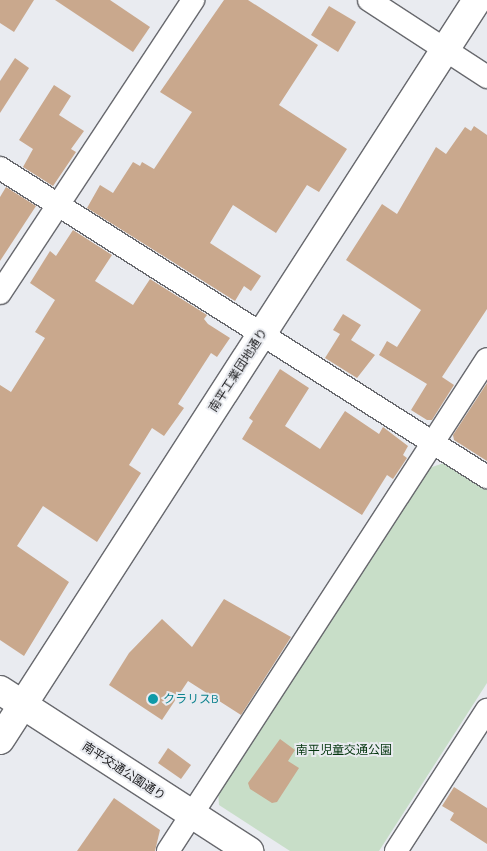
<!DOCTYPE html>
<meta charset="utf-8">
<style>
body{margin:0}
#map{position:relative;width:487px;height:851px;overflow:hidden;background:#e9ebf0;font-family:Ubuntu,"Noto Sans JP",sans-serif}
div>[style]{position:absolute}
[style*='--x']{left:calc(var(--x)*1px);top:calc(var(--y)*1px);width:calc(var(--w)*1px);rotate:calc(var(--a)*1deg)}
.green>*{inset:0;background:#c8dec8}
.building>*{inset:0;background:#c9a88d}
.roads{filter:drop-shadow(1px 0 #68696e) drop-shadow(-1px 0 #68696e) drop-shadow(0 1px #68696e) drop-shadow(0 -1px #68696e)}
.minor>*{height:22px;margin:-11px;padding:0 11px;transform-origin:11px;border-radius:11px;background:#fff}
.tertiary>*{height:28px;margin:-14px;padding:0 14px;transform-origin:14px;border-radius:14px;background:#fff}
.dots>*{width:14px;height:14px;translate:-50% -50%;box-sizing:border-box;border:2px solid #e9ebf0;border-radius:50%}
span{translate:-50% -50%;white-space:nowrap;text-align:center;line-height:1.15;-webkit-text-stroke:4px #e9ebf0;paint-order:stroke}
.street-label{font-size:12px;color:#19191b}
.culture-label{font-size:12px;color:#0d838f}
.left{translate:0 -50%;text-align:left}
.park-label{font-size:12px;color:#04350e}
</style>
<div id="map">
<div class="green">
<i style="clip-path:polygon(447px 462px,487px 489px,487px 683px,379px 851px,290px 851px,219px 805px,218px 789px,429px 468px)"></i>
</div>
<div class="building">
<i style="clip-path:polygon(0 0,34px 0,14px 32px,0 23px)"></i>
<i style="clip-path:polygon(55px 0,110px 0,150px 27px,133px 52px)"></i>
<i style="clip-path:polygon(224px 0,248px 0,318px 45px,279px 105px,347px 149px,319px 192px,307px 185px,276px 233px,233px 205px,210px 243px,261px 276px,251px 291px,244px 286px,235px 301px,87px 208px,100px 185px,113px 193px,133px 162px,140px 166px,142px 162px,154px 169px,192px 112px,160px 92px)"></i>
<i style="clip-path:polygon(329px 6px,356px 22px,338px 52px,311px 35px)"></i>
<i style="clip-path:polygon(15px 58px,29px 68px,0 113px,0 81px)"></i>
<i style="clip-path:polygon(54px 85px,71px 96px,59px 115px,84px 131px,71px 149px,76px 152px,53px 186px,23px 167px,33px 149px,19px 140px)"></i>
<i style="clip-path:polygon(474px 126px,487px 135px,487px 309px,442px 377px,454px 385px,432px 420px,427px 420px,411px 410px,427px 384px,379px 355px,387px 341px,397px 347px,421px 310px,346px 260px,382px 204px,397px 214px,436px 147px,446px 154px,465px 127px,471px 131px)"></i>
<i style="clip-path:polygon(6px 187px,36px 206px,0 261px,0 197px)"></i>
<i style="clip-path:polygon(73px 230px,112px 255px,95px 281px,133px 305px,150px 279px,207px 315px,204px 319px,208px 324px,230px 338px,217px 357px,211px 353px,178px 404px,184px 408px,164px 436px,152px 428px,129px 465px,141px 473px,97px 542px,43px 506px,17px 546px,69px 582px,24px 656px,0 640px,0 385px,11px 392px,45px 338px,35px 332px,55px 300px,30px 283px,50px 251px,56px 256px)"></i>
<i style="clip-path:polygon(343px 314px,361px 325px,351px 340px,343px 335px,375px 355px,357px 378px,325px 358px,340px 334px,333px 330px)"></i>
<i style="clip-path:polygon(280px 369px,309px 388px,285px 426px,320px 449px,345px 411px,379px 434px,383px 427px,408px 446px,403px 455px,407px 458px,393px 479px,387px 475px,362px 515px,242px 439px,253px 421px,249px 418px)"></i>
<i style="clip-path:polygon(487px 383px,487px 461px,454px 440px,453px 435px)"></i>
<i style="clip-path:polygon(224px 599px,291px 637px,241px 715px,188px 681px,162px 720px,109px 685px,129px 653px,162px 619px,192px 647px)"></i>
<i style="clip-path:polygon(280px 739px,295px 750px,288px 761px,299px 768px,277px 802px,272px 803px,250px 789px,248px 783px)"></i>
<i style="clip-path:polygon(168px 748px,191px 765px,181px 779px,158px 763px)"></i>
<i style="clip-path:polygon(454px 787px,487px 808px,487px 844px,450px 820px,454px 813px,442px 806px)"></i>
<i style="clip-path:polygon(114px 798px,160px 830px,155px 851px,77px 851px)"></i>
</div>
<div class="roads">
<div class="minor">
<i style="--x:369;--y:0;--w:141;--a:33.1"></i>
<i style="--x:0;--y:168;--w:577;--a:32.4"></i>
<i style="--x:0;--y:293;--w:351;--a:-56.6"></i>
<i style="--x:168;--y:851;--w:586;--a:-57.04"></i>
<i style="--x:396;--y:851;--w:168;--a:-57.2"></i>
</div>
<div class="tertiary">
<i style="--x:0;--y:690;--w:297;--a:32.9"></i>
<i style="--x:0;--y:740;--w:880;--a:-57.19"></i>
</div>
</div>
<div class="dots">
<i style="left:153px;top:699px;background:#0f9aa8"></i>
</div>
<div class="street-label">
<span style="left:238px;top:370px;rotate:-57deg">南平工業団地通り</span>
<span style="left:124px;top:771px;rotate:33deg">南平交通公園通り</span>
</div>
<div class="culture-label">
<span class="left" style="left:163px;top:699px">クラリスB</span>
</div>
<div class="park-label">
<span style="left:344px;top:750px">南平児童交通公園</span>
</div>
</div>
